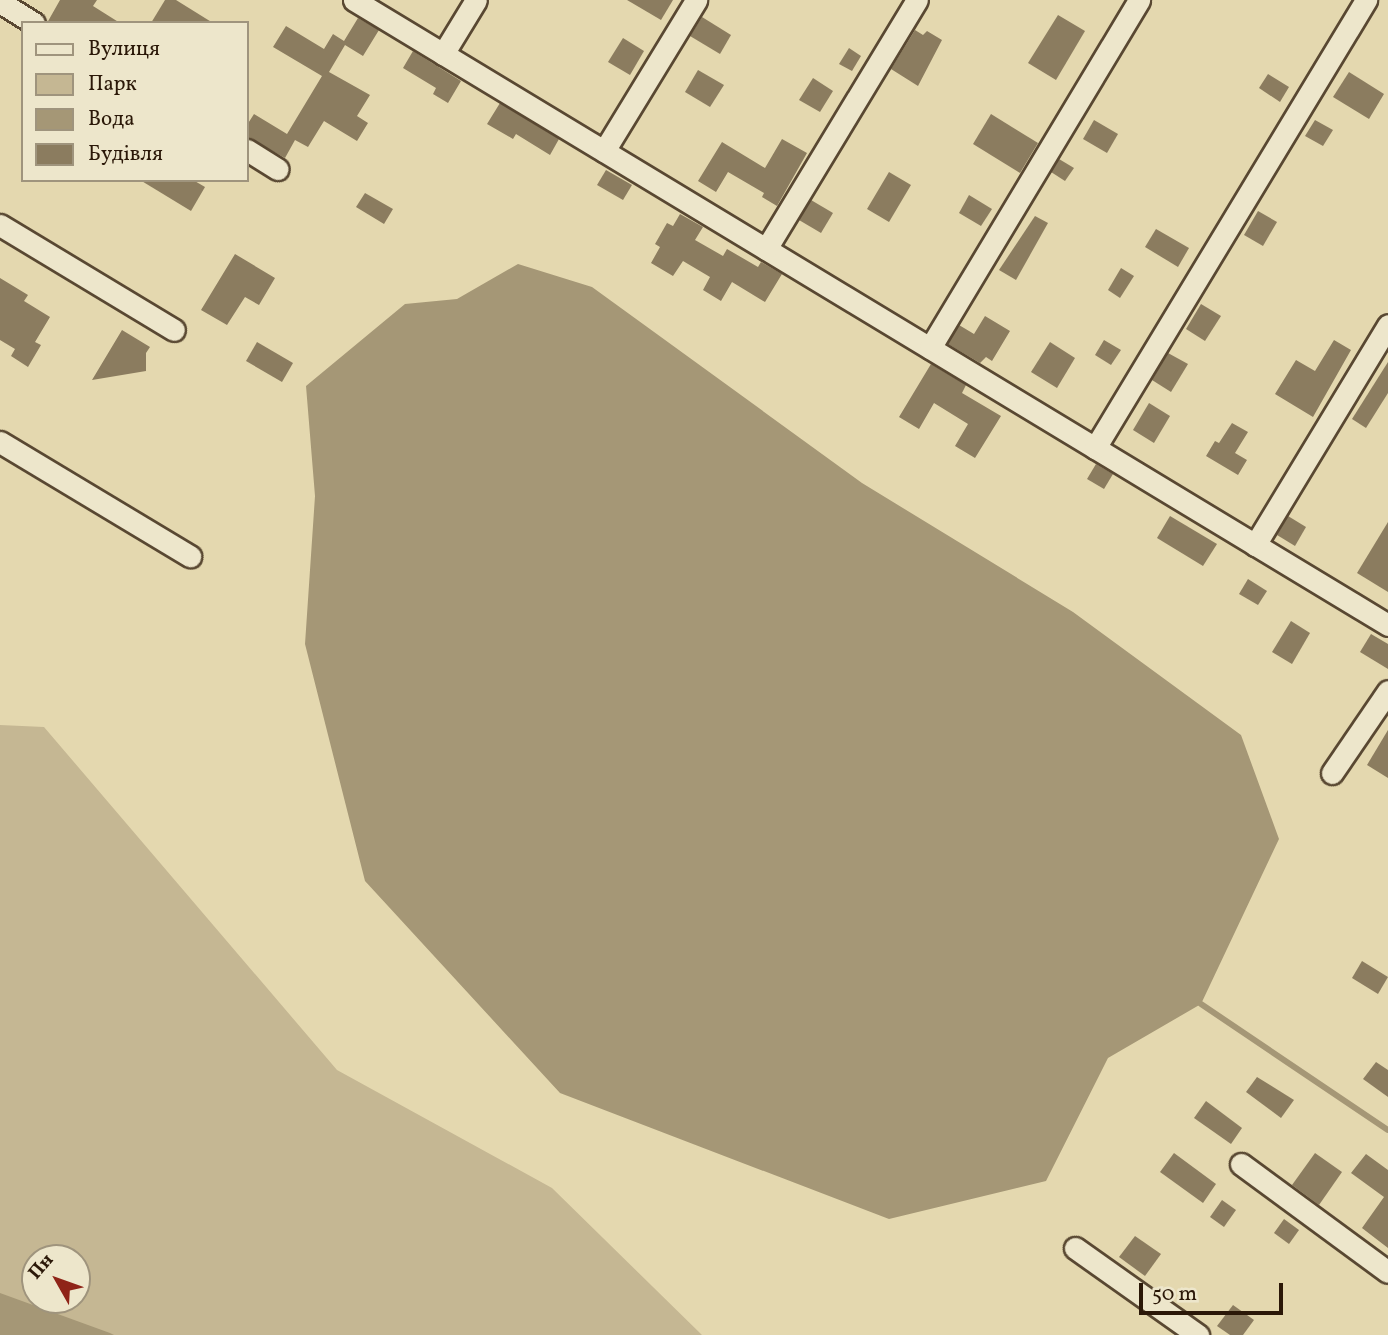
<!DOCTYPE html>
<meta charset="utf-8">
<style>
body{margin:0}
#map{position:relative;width:1388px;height:1335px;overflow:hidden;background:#e4d8af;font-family:Vollkorn,serif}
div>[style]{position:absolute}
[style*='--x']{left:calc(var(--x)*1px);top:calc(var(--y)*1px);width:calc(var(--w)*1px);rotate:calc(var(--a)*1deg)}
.green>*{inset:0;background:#c5b793}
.water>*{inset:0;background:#a59776}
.stream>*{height:6px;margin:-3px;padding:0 3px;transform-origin:3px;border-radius:3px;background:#a59776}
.building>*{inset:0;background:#8b7c5f}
.roads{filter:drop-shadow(2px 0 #594832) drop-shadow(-2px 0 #594832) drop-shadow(0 2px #594832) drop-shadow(0 -2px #594832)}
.minor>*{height:21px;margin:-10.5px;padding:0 10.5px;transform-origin:10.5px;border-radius:10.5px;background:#ede6cb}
span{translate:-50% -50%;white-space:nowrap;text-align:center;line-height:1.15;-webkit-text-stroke:7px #ede6cb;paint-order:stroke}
.legend{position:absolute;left:21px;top:21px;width:228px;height:161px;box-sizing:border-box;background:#ede6cb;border:2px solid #9f947d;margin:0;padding:9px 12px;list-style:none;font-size:21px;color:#2b1808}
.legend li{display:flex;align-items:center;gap:14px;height:35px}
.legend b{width:35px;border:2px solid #9f947d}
.north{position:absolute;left:21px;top:1244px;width:70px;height:70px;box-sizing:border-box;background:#ede6cb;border:2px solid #9f947d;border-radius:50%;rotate:310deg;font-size:19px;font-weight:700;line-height:28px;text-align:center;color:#2b1808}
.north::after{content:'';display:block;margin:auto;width:24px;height:32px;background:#8f2418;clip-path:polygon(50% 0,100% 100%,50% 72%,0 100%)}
.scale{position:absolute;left:1139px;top:1283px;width:144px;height:32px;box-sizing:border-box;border:4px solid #2b1808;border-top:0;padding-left:9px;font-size:21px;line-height:24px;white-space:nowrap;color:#2b1808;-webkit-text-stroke:5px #ede6cb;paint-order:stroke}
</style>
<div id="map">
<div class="green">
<i style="clip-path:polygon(evenodd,0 725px,44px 727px,337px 1070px,552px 1188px,702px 1335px,0 1335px,0 725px,35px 1258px,77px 1258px,77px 1300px,35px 1300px,35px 1258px)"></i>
</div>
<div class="water">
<i style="clip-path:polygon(518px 264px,592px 287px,862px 483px,1073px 612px,1241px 735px,1279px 839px,1201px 1004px,1108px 1058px,1046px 1181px,889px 1219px,560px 1093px,365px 881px,305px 644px,315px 496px,306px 386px,405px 304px,457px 299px)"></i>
<i style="clip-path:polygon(0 1293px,110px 1333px,114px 1335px,0 1335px)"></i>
</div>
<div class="stream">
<i style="--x:1201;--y:1004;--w:225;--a:34"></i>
</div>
<div class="building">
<i style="clip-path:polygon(60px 0,97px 0,93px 6px,120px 23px,47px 23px)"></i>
<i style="clip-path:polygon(165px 0,176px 0,213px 23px,151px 23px)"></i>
<i style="clip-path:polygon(627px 0,673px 0,661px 20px)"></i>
<i style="clip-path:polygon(1058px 15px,1085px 31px,1056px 80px,1028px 63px)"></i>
<i style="clip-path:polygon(702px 17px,731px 35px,720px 54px,690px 36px)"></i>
<i style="clip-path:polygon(358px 18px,379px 30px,363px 56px,345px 45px,329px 72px,370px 95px,357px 116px,368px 123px,357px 141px,324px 121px,308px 147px,295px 140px,285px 158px,247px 137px,247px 125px,254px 114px,287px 134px,322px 76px,273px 47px,286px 26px,324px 49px,333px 34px,344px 41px)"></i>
<i style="clip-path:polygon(915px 30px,923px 35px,927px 31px,942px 40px,918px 86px,891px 69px)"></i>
<i style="clip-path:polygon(623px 38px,644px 51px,630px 75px,608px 62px)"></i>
<i style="clip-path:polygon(849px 48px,861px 56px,852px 71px,839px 64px)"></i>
<i style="clip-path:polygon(413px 51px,461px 81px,448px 103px,433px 94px,436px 88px,403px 68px)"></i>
<i style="clip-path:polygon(698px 70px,724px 85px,710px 107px,685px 92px)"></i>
<i style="clip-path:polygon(1349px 72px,1384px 94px,1369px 119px,1333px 97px)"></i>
<i style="clip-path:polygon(1268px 74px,1289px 87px,1280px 102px,1259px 88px)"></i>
<i style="clip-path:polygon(813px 78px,833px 91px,820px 112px,799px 100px)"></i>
<i style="clip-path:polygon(500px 103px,559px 139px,550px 155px,516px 134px,513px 139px,487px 124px)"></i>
<i style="clip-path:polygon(991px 114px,1038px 143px,1020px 173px,973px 144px)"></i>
<i style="clip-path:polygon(1094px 120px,1118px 134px,1107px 153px,1083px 139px)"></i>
<i style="clip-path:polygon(1315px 120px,1333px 130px,1323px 146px,1305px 136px)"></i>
<i style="clip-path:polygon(782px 139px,807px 153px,777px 206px,762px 197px,764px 193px,728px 172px,716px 192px,698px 181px,722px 142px,765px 168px)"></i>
<i style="clip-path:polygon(1059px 159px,1074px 168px,1065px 181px,1051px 172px)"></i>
<i style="clip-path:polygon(606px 170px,632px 185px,623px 200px,597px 185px)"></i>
<i style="clip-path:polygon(889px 172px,911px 185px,889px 222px,867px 209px)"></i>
<i style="clip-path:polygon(140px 180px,193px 180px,205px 187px,191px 211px)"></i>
<i style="clip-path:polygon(365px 193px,393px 209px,384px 224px,356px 207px)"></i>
<i style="clip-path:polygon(969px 195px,992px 209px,981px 226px,959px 213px)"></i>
<i style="clip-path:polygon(811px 200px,833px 213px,821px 233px,799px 220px)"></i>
<i style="clip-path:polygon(1258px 211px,1277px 222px,1263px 246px,1244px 235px)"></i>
<i style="clip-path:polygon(680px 214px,703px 227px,695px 240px,723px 256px,727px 249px,758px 267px,761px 262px,782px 274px,765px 302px,732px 282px,721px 301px,703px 290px,710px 277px,683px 261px,673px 276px,651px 263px,660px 247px,655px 244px,667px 223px,673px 226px)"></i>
<i style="clip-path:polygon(1035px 216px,1048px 223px,1016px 280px,999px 270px)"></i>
<i style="clip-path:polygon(1156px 229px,1189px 248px,1178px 267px,1145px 247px)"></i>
<i style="clip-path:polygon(235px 254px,275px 278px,259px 305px,245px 297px,227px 325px,201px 310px)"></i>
<i style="clip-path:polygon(1121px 268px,1134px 276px,1120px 298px,1108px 290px)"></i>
<i style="clip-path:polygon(0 278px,28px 295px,24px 301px,50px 317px,35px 342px,41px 345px,28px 367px,11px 356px,15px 349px,0 340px)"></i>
<i style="clip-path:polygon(1201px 304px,1221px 316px,1205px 341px,1186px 329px)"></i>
<i style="clip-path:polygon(985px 316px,1010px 331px,992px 361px,986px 357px,980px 363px,948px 344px,959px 325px,974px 334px)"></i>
<i style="clip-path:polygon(122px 330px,150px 347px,146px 353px,146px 371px,92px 380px)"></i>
<i style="clip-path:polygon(1104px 340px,1121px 350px,1111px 365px,1095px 355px)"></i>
<i style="clip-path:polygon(1334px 340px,1351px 350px,1313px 417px,1275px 394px,1296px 360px,1315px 371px)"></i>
<i style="clip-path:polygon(257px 342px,293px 363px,282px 382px,246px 361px)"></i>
<i style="clip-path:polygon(1050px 342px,1075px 358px,1057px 388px,1031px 372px)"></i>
<i style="clip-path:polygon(1168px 353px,1188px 364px,1171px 392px,1152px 380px)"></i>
<i style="clip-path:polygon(1388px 362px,1388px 393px,1366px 428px,1352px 419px)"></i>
<i style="clip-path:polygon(931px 364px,966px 385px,962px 393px,1001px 416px,975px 458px,955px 446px,968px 424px,934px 403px,919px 429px,899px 417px)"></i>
<i style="clip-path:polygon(1149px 403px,1170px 416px,1154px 443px,1133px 430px)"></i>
<i style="clip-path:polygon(1232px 423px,1248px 432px,1235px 453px,1247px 460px,1238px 475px,1206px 456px,1215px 441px,1219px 443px)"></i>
<i style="clip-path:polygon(1096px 464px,1113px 474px,1104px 489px,1087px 479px)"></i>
<i style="clip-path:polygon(1170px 516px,1217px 544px,1203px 566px,1157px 538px)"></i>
<i style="clip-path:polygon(1288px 516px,1306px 527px,1295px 546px,1277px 535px)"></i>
<i style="clip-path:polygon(1388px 522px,1388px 592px,1357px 573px)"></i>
<i style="clip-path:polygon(1248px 579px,1267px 591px,1258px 605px,1239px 594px)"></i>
<i style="clip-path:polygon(1291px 621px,1310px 633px,1292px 664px,1272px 652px)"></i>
<i style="clip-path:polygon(1371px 634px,1388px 644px,1388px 669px,1360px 652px)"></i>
<i style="clip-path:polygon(1388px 730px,1388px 778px,1367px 765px)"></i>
<i style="clip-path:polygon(1362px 961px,1388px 977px,1378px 994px,1352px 978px)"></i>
<i style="clip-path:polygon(1376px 1062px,1388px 1070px,1388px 1097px,1363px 1079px)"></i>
<i style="clip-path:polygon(1257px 1077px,1294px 1100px,1281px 1118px,1246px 1092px)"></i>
<i style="clip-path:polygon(1206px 1101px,1242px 1128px,1231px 1144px,1194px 1118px)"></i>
<i style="clip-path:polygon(1174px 1153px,1216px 1184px,1203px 1203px,1160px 1172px)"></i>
<i style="clip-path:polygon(1315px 1153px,1342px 1172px,1319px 1205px,1292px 1185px)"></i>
<i style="clip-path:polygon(1366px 1154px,1388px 1170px,1388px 1248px,1362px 1228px,1384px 1197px,1351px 1173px)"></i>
<i style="clip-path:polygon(1222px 1200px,1236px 1210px,1224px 1227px,1210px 1217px)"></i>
<i style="clip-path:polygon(1284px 1219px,1299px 1230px,1289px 1244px,1274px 1233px)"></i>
<i style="clip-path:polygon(1135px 1236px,1161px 1254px,1145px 1276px,1119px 1257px)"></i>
<i style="clip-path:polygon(1233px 1305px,1254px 1320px,1243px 1335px,1230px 1335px,1217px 1326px)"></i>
</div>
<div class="roads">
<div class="minor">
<i style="--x:354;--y:0;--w:1208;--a:31.15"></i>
<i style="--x:0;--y:2;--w:40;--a:32"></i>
<i style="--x:443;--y:54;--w:63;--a:-58.6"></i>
<i style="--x:247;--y:150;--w:36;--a:32"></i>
<i style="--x:604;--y:151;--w:177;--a:-58.6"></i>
<i style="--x:0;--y:225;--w:203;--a:31.1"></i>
<i style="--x:766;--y:249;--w:291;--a:-58.8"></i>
<i style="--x:930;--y:348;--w:406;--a:-59"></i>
<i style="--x:0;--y:442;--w:222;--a:31"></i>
<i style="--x:1095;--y:448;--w:524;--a:-58.83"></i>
<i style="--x:1255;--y:545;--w:257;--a:-58.8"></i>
<i style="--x:1332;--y:773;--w:99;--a:-55.7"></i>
<i style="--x:1241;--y:1164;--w:182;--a:36.3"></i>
<i style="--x:1075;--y:1248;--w:151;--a:35.3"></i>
</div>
</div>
<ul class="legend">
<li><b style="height:9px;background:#ede6cb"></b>Вулиця</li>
<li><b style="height:19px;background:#c5b793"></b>Парк</li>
<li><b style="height:19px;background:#a59776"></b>Вода</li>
<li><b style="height:19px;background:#8b7c5f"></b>Будівля</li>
</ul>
<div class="north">Пн</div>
<div class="scale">50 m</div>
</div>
